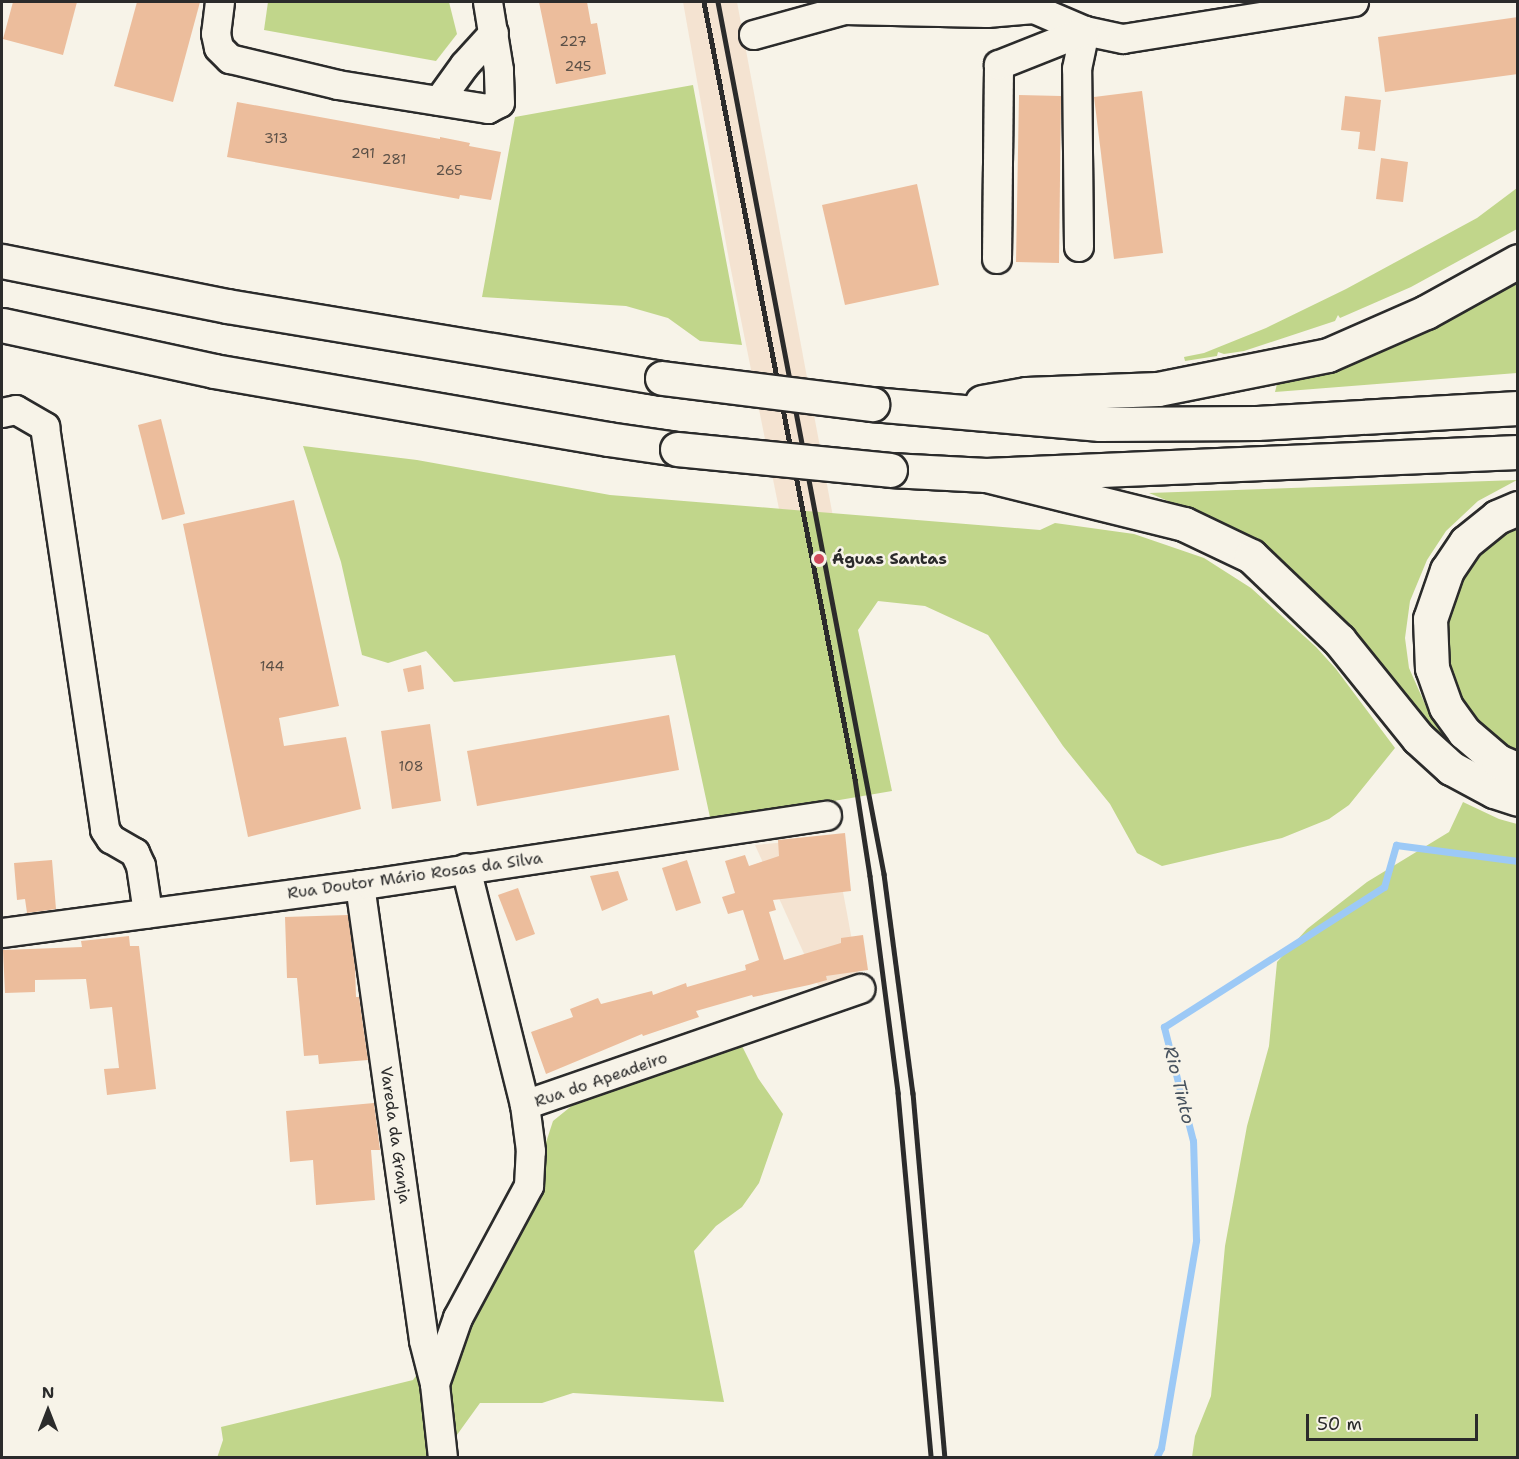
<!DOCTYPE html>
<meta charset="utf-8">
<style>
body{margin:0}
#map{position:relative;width:1519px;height:1459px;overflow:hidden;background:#f7f3e8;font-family:"Shantell Sans",sans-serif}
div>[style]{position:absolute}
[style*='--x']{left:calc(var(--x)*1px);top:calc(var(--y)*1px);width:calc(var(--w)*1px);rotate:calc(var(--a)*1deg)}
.built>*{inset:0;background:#f4e3d1}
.green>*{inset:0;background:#c1d68b}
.stream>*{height:7px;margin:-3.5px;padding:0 3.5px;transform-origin:3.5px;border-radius:3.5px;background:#9cc9f6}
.building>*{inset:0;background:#ecbd9c}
.roads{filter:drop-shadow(2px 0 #2b2b2b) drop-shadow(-2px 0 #2b2b2b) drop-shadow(0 2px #2b2b2b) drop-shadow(0 -2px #2b2b2b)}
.minor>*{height:28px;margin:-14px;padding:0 14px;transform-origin:14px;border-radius:14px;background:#f7f3e8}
.highway>*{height:33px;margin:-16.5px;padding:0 16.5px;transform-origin:16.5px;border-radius:16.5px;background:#f7f3e8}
.rail>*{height:4.5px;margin:-2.25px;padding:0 2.25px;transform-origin:2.25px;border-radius:2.25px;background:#2b2b2b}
.bridges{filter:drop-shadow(2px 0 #2b2b2b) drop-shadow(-2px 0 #2b2b2b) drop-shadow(0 2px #2b2b2b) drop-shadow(0 -2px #2b2b2b)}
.highway-bridge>*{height:33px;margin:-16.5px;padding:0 16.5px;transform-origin:16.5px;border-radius:16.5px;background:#f7f3e8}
.dots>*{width:16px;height:16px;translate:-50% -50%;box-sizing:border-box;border:3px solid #f7f3e8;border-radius:50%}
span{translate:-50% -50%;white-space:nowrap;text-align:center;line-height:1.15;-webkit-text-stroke:5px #f7f3e8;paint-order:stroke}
.number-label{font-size:14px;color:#5b5047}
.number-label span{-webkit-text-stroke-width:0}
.poi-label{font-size:16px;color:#2b2b2b;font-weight:700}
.left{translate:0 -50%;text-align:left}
.street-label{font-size:16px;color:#2b2b2b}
.water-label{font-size:18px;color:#47525e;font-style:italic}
.frame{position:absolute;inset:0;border:3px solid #2b2b2b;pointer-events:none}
.north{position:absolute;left:18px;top:1381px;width:60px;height:60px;-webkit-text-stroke:4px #f7f3e8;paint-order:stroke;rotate:0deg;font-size:16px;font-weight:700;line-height:24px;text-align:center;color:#2b2b2b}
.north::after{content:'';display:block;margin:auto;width:21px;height:27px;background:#2b2b2b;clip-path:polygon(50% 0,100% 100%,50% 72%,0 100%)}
.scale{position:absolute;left:1306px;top:1414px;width:172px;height:27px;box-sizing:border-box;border:3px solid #2b2b2b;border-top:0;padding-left:8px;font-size:18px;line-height:21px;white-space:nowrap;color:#2b2b2b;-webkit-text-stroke:4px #f7f3e8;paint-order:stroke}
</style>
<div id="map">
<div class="built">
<i style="clip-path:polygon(683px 2px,737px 2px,881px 774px,834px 783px,729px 260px)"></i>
<i style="clip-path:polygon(833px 838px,859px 978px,819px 987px,755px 845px)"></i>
</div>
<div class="green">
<i style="clip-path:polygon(268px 2px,449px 2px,457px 34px,436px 61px,264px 30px)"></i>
<i style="clip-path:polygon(693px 85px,742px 345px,700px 341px,668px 318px,626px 306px,482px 297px,515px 117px)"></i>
<i style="clip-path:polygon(1517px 188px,1517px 229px,1411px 287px,1340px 318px,1338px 315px,1335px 321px,1244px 351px,1224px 354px,1218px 352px,1217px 356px,1185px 361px,1184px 357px,1204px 353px,1266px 328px,1346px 289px,1477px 218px)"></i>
<i style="clip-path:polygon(1517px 278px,1517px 373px,1275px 392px,1277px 384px,1352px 361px)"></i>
<i style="clip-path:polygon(303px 446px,417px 460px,610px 495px,1040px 530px,1055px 523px,1134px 534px,1204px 558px,1251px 588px,1316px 647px,1336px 669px,1395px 748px,1349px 805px,1329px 819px,1282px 838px,1162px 866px,1137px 853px,1110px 804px,1063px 746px,988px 635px,925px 606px,878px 601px,858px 630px,892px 791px,711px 822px,675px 655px,454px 682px,426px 651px,388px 663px,362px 655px,341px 562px)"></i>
<i style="clip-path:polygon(1517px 480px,1478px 501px,1446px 531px,1427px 560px,1410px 601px,1405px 638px,1409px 668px,1429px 713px,1461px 759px,1263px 551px,1218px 522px,1149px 493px)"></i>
<i style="clip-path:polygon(1517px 527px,1517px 752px,1498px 742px,1462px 707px,1447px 666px,1447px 618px,1458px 577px,1488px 544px)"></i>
<i style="clip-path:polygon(1463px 802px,1499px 819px,1517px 824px,1517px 1457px,1192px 1457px,1195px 1436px,1211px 1396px,1225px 1246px,1247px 1126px,1269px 1046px,1277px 962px,1307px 929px,1367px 882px,1449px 832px)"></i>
<i style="clip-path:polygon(741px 1044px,758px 1078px,783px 1114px,759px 1183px,742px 1207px,716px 1226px,694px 1251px,724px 1402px,573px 1393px,542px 1403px,480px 1403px,454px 1439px,455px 1457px,217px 1458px,223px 1440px,221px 1427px,413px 1380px,473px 1299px,535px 1176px,553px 1121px,590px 1091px)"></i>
</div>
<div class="stream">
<i style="--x:1156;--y:1458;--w:11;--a:-63"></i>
<i style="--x:1161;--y:1448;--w:211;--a:-80.4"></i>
<i style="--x:1196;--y:1240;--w:99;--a:-91.7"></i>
<i style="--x:1193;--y:1141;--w:118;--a:-104.3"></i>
<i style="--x:1164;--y:1027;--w:261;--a:-32.5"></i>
<i style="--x:1384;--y:887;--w:44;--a:-74.1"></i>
<i style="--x:1396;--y:845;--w:123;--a:7.5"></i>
</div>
<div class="building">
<i style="clip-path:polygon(13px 2px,77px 2px,63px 55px,3px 39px)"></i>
<i style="clip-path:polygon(137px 2px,200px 2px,173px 102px,114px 86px)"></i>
<i style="clip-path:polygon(539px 2px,587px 2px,591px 24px,597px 23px,606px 74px,556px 84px)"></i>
<i style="clip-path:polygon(1518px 17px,1518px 74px,1385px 92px,1378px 37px)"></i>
<i style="clip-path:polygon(1142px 91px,1163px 253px,1114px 259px,1094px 97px)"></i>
<i style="clip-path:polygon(1019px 95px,1061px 96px,1059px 263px,1016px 262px)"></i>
<i style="clip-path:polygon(1345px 96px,1381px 100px,1375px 151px,1358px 149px,1360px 132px,1341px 130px)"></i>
<i style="clip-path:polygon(237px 102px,440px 139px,440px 137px,470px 143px,469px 146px,501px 152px,491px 200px,460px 195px,459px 199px,227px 157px)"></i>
<i style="clip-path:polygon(1381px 158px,1408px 162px,1403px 202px,1376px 199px)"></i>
<i style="clip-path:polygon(917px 184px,939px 285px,845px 305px,822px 205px)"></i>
<i style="clip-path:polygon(161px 419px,185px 514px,162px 520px,138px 425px)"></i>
<i style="clip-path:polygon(294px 500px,339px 706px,279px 718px,284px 746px,346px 737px,361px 809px,248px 837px,183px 524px)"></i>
<i style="clip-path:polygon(421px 665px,424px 689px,408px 692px,403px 669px)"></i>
<i style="clip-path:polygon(669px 715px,679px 770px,477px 806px,467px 751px)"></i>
<i style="clip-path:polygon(430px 724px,441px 801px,392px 809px,381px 731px)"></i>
<i style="clip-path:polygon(845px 833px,851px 891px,773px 900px,776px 910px,769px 912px,784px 960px,841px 943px,841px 938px,863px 935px,868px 970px,826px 976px,827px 980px,809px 985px,753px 997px,752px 995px,696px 1011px,699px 1017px,643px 1036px,642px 1034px,546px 1074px,531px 1032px,573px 1017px,570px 1009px,598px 998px,601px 1004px,652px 991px,653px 995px,686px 983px,687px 987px,746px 970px,745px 965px,759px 960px,743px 910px,728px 914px,722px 897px,735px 893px,725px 861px,745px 855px,749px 866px,779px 856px,778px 840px)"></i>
<i style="clip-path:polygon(52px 860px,56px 909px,27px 913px,25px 899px,17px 900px,14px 863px)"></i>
<i style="clip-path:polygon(687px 860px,701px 903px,676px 911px,662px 868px)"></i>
<i style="clip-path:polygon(618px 871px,628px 900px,602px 911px,590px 876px)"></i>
<i style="clip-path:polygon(518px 888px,535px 934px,516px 941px,498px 895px)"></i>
<i style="clip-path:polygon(348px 915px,355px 967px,356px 997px,359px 997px,368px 1060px,319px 1064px,318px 1055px,304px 1056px,297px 978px,287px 978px,285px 917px)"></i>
<i style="clip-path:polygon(129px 936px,130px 946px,139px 946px,156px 1089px,107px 1095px,104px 1069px,119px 1068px,112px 1007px,90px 1009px,86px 979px,35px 980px,35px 992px,5px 993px,3px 950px,82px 947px,81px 941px)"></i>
<i style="clip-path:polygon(374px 1103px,380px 1150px,371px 1150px,375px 1200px,316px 1205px,313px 1160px,290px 1162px,286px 1111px)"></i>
</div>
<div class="roads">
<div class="minor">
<i style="--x:220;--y:2;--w:32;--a:97"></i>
<i style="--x:216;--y:34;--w:14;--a:78"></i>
<i style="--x:219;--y:48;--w:16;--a:45"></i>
<i style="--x:230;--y:59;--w:111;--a:13.5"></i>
<i style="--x:338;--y:85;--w:152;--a:9.1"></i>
<i style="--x:488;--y:109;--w:13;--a:-27"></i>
<i style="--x:500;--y:103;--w:33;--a:-92"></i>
<i style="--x:499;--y:70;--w:69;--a:-99.2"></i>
<i style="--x:1030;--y:2;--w:8;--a:60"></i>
<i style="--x:1034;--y:9;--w:56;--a:23.3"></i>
<i style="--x:1085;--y:31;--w:39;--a:12"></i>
<i style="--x:1123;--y:39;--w:234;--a:-9.1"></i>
<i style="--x:754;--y:35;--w:94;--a:-15.4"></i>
<i style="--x:845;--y:10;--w:142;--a:1.2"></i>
<i style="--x:987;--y:13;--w:47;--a:-4.9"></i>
<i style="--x:439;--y:101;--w:44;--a:-54.2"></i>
<i style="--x:465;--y:65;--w:43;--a:-47.8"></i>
<i style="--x:1079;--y:247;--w:178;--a:-90.6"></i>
<i style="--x:1077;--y:69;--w:39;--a:-78"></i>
<i style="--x:997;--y:259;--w:194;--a:-89.4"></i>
<i style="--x:999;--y:65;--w:92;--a:-21.6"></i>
<i style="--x:2;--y:413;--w:14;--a:-12"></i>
<i style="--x:16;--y:410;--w:34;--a:30"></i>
<i style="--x:45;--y:427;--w:407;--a:81.5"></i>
<i style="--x:105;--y:830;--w:11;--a:56"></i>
<i style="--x:111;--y:839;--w:28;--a:30"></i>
<i style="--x:135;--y:853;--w:14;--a:65"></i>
<i style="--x:141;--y:866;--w:48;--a:81.5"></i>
<i style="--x:360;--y:885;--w:460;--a:82"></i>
<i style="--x:424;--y:1341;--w:44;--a:75.7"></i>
<i style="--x:2;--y:933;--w:371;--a:-7.6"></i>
<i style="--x:370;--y:884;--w:462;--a:-8.5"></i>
<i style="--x:525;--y:1105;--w:355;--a:-19.1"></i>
<i style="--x:443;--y:1458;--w:74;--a:-96.2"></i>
<i style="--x:435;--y:1384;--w:70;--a:-70.8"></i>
<i style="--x:458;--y:1318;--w:150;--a:-61.7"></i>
<i style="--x:529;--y:1186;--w:35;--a:-87"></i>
<i style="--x:531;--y:1151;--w:46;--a:-97.4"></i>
<i style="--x:525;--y:1105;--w:244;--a:-104"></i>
</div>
<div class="highway">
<i style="--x:2;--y:261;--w:229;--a:11.3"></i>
<i style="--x:227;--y:306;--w:441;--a:9.4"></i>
<i style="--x:2;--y:325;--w:217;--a:12.2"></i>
<i style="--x:214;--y:371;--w:400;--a:9.8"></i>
<i style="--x:608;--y:439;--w:70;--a:8.2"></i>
<i style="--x:982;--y:402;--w:45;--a:-10.3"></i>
<i style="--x:1026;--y:394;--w:132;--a:-2.2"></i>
<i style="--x:1158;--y:389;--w:173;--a:-11.3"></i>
<i style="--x:1328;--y:355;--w:107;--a:-23.7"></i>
<i style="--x:1426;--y:312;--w:105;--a:-29"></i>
<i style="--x:872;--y:404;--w:229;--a:5"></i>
<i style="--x:1100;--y:424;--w:157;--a:-0.4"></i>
<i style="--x:1257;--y:423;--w:261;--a:-3.3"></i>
<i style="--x:890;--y:470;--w:96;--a:3"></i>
<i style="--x:986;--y:475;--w:532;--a:-2.48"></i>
<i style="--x:986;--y:475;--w:204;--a:13.9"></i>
<i style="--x:1184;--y:524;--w:74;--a:25.5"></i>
<i style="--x:1251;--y:556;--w:122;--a:43.7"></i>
<i style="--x:1339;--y:640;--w:126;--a:51.1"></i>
<i style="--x:1418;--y:738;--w:45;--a:42.3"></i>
<i style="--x:1451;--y:768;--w:49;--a:28.1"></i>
<i style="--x:1494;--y:791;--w:25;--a:18"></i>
<i style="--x:1518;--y:508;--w:23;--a:157"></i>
<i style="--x:1497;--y:517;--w:40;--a:141"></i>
<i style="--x:1466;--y:542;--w:34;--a:124"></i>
<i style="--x:1447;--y:570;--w:52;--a:109.1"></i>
<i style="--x:1430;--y:619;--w:49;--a:87.7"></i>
<i style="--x:1432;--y:668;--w:41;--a:70.3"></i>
<i style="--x:1446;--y:707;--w:31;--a:54"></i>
<i style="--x:1464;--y:732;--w:45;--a:40.5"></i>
<i style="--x:1498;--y:761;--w:22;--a:24"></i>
</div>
</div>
<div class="rail">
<i style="--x:704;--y:2;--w:792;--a:79"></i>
<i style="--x:855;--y:779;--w:98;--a:81.2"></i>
<i style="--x:870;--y:876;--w:219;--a:82.6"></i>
<i style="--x:898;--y:1093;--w:366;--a:84.8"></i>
<i style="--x:718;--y:2;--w:888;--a:79.22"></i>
<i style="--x:884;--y:874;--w:221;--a:82.5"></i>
<i style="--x:913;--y:1093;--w:366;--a:85"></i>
</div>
<div class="bridges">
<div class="highway-bridge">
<i style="--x:662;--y:378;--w:212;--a:7.1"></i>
<i style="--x:677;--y:449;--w:214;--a:5.6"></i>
</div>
</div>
<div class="dots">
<i style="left:819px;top:559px;background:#d1495b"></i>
</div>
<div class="number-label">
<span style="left:573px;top:41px">227</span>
<span style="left:578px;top:66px">245</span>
<span style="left:276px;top:138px">313</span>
<span style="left:363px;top:153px">291</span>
<span style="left:394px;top:159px">281</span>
<span style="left:449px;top:170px">265</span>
<span style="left:272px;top:666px">144</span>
<span style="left:411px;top:766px">108</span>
</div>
<div class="poi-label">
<span class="left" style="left:832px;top:559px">Águas Santas</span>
</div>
<div class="street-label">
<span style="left:415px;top:876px;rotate:-8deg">Rua Doutor Mário Rosas da Silva</span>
<span style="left:601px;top:1080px;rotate:-19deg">Rua do Apeadeiro</span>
<span style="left:395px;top:1135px;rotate:82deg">Vareda da Granja</span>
</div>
<div class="water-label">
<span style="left:1179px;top:1085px;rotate:76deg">Rio Tinto</span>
</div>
<div class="frame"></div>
<div class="north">N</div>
<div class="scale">50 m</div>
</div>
